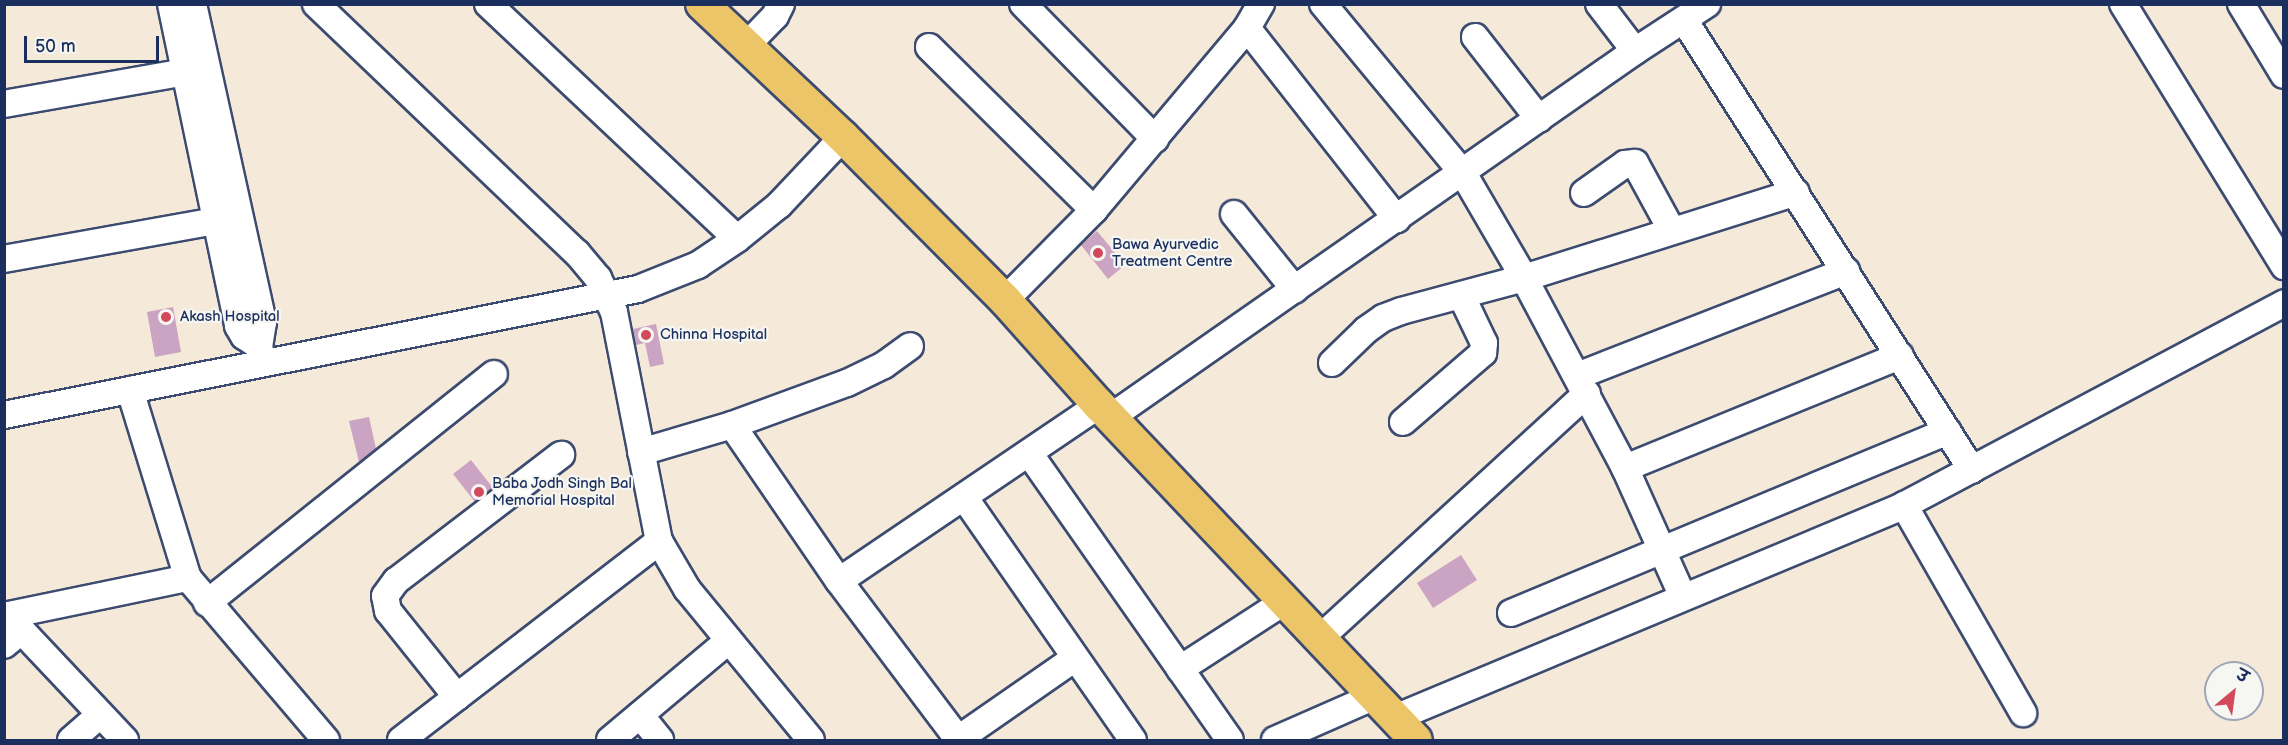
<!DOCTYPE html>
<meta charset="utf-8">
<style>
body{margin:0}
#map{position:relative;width:2288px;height:745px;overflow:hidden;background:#f5e9d9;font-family:"Balsamiq Sans","Playpen Sans Deva",sans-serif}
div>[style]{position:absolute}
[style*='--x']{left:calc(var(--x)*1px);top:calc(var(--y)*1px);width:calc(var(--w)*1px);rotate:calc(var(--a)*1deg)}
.building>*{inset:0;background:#cba3c3}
.roads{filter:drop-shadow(2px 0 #3c4b70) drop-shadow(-2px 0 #3c4b70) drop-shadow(0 2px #3c4b70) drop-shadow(0 -2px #3c4b70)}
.minor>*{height:26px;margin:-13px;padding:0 13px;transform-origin:13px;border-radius:13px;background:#fff}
.major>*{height:32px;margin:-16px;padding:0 16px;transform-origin:16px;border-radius:16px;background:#edc569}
.dots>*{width:16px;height:16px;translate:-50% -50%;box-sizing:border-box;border:3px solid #f6f6f2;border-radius:50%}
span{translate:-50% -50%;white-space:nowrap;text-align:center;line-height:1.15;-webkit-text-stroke:4.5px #f6f6f2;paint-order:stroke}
.poi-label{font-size:15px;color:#1b2f5e}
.left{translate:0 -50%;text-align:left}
.frame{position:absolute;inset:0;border:6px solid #1b2f5e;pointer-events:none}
.north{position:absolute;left:2204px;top:661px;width:60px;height:60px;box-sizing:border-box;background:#f6f6f2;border:2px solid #9ea6b7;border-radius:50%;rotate:29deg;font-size:16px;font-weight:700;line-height:24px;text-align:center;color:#1b2f5e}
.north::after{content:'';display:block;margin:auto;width:21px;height:27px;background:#d1495b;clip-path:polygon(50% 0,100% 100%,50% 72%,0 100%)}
.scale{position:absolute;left:24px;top:36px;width:135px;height:27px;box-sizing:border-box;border:3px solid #1b2f5e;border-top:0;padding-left:8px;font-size:18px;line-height:21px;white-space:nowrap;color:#1b2f5e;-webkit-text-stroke:4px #f6f6f2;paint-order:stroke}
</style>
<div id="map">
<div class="building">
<i style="clip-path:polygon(1097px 231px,1125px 265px,1108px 279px,1081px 245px)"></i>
<i style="clip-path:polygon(173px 307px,181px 352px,155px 357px,147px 312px)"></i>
<i style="clip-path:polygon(656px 324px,664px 364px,650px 367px,645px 343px,636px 345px,633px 329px)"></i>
<i style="clip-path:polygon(369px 417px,376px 449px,359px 462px,349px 421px)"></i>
<i style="clip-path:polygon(471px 460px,493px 488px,475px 502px,453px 474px)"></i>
<i style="clip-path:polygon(1461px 555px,1477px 580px,1433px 608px,1417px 583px)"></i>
</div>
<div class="roads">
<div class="minor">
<i style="--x:171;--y:4;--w:329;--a:78.2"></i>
<i style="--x:238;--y:326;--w:12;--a:59"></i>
<i style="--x:244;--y:336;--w:18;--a:34"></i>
<i style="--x:193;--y:4;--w:326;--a:77.6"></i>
<i style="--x:263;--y:322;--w:24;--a:99"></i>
<i style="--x:259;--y:346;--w:17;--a:80"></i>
<i style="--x:316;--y:4;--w:361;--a:43.7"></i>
<i style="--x:577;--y:253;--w:33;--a:50"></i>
<i style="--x:598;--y:278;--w:38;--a:65"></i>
<i style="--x:614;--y:312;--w:233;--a:78.9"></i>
<i style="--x:659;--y:541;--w:56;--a:59.7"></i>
<i style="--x:687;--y:589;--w:195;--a:50.6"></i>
<i style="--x:488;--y:4;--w:342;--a:43.3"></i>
<i style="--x:1023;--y:4;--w:189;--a:45.6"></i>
<i style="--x:1323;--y:4;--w:219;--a:50.4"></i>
<i style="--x:1463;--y:173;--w:121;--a:59.8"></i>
<i style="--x:1524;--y:278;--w:215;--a:62"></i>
<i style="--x:1625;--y:468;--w:141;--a:65.8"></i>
<i style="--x:1599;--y:4;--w:59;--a:52.5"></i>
<i style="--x:2123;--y:4;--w:308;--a:58.4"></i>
<i style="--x:2241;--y:4;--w:83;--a:58.8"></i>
<i style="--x:1684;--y:20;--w:534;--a:57.38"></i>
<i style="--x:1247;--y:28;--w:243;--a:51.9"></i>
<i style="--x:1475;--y:37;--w:104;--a:52"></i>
<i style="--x:746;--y:46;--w:42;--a:-46"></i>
<i style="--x:775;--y:16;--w:13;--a:-63"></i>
<i style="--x:929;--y:47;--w:232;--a:44.7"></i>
<i style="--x:4;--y:104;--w:201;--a:-10"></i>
<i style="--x:1584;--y:193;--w:50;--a:-35.3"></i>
<i style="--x:1625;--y:164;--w:10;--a:-6"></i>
<i style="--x:1635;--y:163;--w:77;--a:61.4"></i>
<i style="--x:1234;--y:214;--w:97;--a:51.2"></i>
<i style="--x:4;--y:259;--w:233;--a:-10.2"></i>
<i style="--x:1005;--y:300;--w:127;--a:-45.3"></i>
<i style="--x:1094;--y:210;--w:238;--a:-49.9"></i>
<i style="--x:1247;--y:28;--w:28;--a:-60"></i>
<i style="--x:1332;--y:363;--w:47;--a:-44.1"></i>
<i style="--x:1366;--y:330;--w:21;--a:-35"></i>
<i style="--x:1383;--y:318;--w:19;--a:-21"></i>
<i style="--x:1401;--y:311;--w:127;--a:-15"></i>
<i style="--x:1524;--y:278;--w:285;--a:-17.5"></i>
<i style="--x:1577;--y:376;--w:289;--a:-21.3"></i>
<i style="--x:130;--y:390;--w:197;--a:72.9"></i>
<i style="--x:188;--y:578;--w:213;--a:49.6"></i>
<i style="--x:4;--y:415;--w:646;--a:-11.24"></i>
<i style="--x:638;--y:289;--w:65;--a:-21.8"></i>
<i style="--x:698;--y:265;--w:47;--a:-33.7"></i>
<i style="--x:737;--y:239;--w:54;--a:-39"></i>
<i style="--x:779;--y:205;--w:93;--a:-46.7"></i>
<i style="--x:1111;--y:417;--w:639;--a:-34.93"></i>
<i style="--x:1635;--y:51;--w:86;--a:-33.1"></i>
<i style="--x:1403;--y:422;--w:106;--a:-40.8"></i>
<i style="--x:1483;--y:353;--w:10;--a:-84"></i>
<i style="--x:1484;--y:343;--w:53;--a:-115.6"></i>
<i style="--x:732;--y:425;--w:189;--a:55.6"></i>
<i style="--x:839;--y:581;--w:199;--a:53"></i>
<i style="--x:641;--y:452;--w:95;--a:-16.5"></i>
<i style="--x:732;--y:425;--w:122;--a:-20.1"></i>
<i style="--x:847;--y:383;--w:41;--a:-25.9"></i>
<i style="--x:884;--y:365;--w:32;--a:-36"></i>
<i style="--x:1029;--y:453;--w:350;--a:55"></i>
<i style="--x:1625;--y:468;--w:297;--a:-22.2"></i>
<i style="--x:964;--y:497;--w:296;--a:55.2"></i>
<i style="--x:1904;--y:505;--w:240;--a:60.2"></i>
<i style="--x:839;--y:581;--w:314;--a:-34.1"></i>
<i style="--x:207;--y:603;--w:367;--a:-38.6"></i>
<i style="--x:1511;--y:613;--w:473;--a:-22.6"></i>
<i style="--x:7;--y:615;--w:172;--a:46.7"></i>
<i style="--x:4;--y:616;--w:188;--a:-11.7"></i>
<i style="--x:1320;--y:638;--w:362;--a:-42.5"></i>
<i style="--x:4;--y:645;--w:23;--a:-40"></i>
<i style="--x:1180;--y:669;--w:125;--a:-32.9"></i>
<i style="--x:457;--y:697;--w:110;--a:-128.7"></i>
<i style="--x:388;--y:611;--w:15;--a:-101"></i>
<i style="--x:385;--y:596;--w:19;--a:-54"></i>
<i style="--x:396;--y:581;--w:208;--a:-37.4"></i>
<i style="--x:640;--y:715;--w:32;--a:51"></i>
<i style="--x:1395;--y:718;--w:548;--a:-22.64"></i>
<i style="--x:1901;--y:507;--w:434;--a:-28"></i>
<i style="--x:71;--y:740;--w:38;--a:-41"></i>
<i style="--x:401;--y:740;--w:326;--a:-37.6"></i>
<i style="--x:610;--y:740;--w:155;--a:-40"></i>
<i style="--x:957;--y:740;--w:144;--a:-34.8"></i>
<i style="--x:1275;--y:740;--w:109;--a:-23.7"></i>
</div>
<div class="major">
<i style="--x:702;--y:4;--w:194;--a:43.3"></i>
<i style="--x:843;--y:137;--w:230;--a:45.2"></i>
<i style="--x:1005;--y:300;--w:141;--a:48.2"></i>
<i style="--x:1099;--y:405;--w:461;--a:46.6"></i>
</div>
</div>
<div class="dots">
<i style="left:1098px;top:253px;background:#d1495b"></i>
<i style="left:166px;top:317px;background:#d1495b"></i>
<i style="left:646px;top:335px;background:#d1495b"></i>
<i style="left:479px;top:492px;background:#d1495b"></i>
</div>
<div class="poi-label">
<span class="left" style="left:1112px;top:253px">Bawa Ayurvedic<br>Treatment Centre</span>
<span class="left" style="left:180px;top:317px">Akash Hospital</span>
<span class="left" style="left:660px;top:335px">Chinna Hospital</span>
<span class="left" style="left:492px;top:492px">Baba Jodh Singh Bal<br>Memorial Hospital</span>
</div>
<div class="frame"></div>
<div class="north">उ</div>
<div class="scale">50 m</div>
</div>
